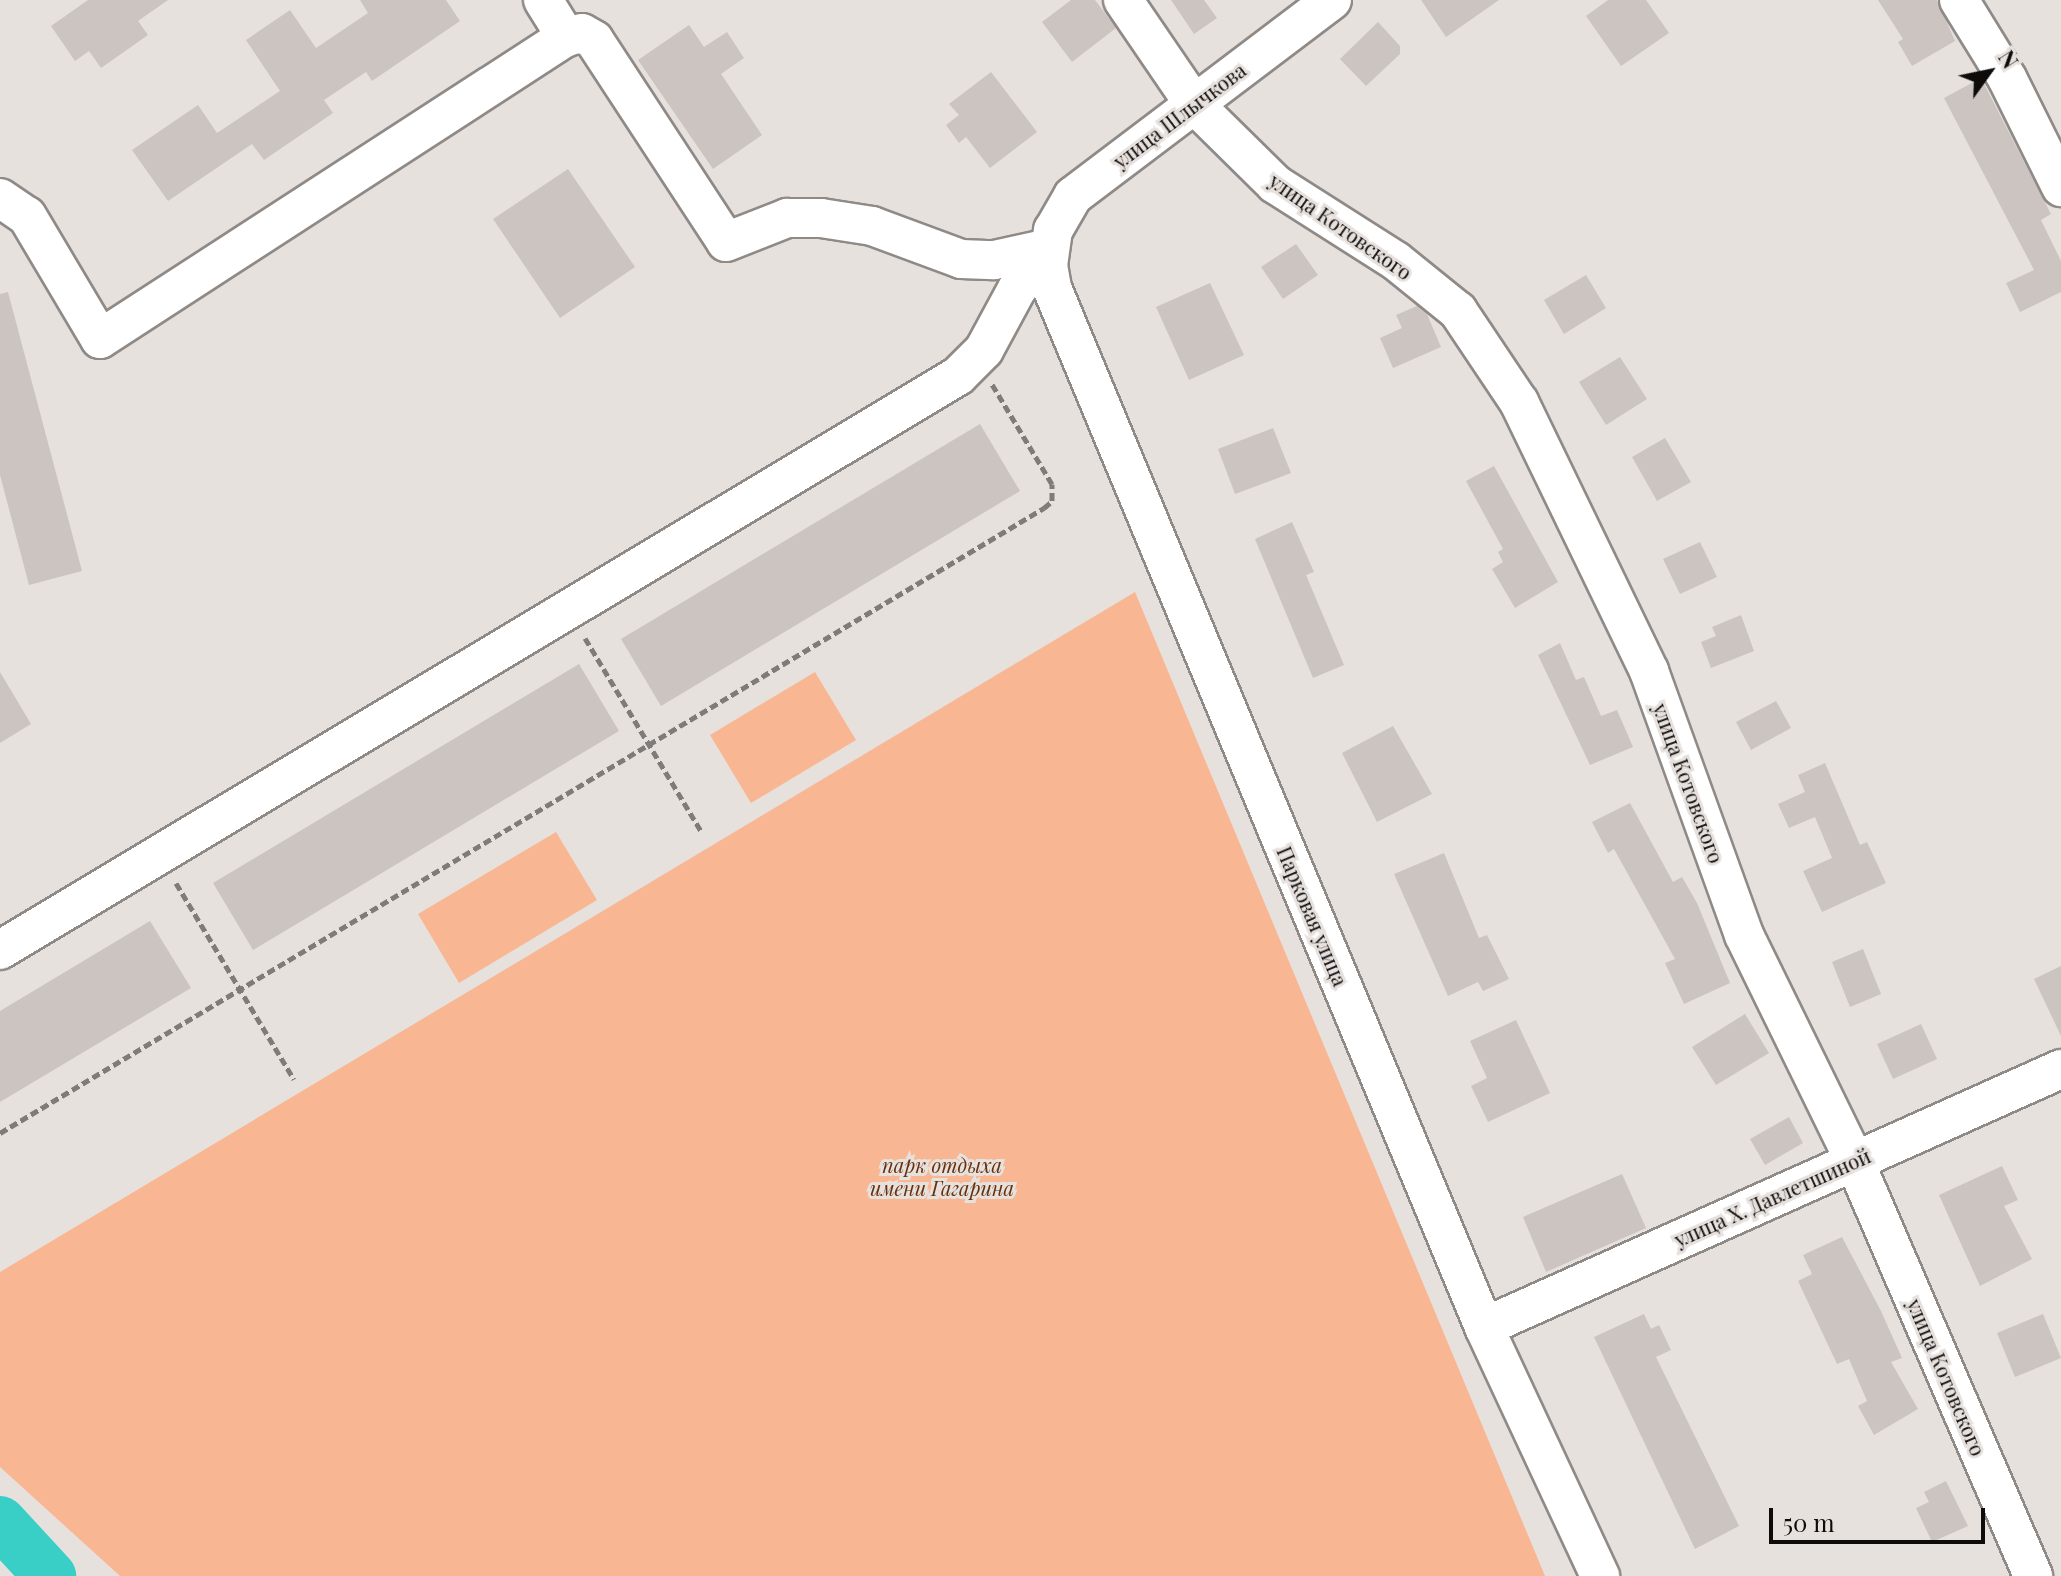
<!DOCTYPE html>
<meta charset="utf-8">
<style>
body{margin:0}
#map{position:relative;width:2061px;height:1576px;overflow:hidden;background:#e7e1de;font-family:"Playfair Display",serif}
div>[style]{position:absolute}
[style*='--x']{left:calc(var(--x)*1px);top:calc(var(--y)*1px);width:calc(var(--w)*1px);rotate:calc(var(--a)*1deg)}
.green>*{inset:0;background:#f9b693}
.river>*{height:52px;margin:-26px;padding:0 26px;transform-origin:26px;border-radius:26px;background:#39cec6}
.building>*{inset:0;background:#cbc4c1}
.path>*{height:5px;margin-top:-2.5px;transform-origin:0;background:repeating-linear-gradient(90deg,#7f7b79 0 8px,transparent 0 12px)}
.roads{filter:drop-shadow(2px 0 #908a87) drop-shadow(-2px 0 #908a87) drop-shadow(0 2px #908a87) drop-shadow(0 -2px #908a87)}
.minor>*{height:38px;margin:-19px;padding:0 19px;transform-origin:19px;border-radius:19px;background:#fff}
span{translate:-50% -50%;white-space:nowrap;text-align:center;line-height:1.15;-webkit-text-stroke:6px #e7e1de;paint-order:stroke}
.street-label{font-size:20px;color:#0e0c0b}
.park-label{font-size:20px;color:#67300d;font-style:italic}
.north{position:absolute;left:1949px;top:32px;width:80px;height:80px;-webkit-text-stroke:6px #e7e1de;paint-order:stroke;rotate:57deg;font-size:22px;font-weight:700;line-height:32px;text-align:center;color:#0e0c0b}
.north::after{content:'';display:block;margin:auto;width:28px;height:36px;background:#0e0c0b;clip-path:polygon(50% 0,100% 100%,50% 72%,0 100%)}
.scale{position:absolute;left:1769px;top:1508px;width:216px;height:36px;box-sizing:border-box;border:4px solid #0e0c0b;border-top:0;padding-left:10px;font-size:24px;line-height:28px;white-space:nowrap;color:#0e0c0b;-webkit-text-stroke:6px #e7e1de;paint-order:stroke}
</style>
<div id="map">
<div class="green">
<i style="clip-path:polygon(1135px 592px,1545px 1576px,120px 1576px,0 1467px,0 1272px)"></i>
<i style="clip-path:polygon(815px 672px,856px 740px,751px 803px,710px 735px)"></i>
<i style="clip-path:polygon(556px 832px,597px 900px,459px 983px,418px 914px)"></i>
</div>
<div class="river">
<i style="--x:0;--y:1522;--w:74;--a:47.2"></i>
</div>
<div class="building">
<i style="clip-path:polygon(88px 0,168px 0,138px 21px,148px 35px,101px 68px,89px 51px,75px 61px,51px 26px)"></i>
<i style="clip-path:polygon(360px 0,446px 0,460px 21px,372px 81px,366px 72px,324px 100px,333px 113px,264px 160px,252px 144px,168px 201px,132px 150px,198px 105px,217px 133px,280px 91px,246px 40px,290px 10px,316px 48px,368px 13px)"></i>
<i style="clip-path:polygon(1071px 0,1095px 0,1116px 28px,1072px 62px,1042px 22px)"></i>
<i style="clip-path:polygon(1171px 0,1204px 0,1217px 18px,1194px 34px)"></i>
<i style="clip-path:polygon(1421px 0,1499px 0,1446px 37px)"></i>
<i style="clip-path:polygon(1608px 0,1646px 0,1669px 33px,1621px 66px,1586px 16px)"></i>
<i style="clip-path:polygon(1878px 0,1937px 0,1955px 41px,1912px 66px,1898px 42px,1903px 39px)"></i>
<i style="clip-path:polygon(1378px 22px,1400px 46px,1400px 54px,1366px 86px,1340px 59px)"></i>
<i style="clip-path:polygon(689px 25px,704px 47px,727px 32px,744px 58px,721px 74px,762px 135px,713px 169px,638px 60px)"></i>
<i style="clip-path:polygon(991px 72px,1037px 132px,990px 168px,966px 137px,959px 143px,946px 125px,959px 115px,949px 104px)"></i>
<i style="clip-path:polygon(1981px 78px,2051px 214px,2041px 220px,2061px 261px,2061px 292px,2020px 312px,2006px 283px,2034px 270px,1944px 98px)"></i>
<i style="clip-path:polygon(568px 169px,635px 267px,560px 318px,493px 219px)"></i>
<i style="clip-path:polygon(1296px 244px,1318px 275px,1283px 299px,1261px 267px)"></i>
<i style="clip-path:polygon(1586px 275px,1606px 308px,1564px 334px,1544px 300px)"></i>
<i style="clip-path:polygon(1210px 283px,1244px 355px,1189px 380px,1156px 307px)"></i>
<i style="clip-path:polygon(8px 292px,82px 571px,29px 585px,0 475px,0 294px)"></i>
<i style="clip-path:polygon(1417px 306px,1427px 314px,1441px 347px,1393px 368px,1380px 338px,1402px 328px,1396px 315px)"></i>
<i style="clip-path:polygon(1620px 357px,1647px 399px,1606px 425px,1579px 382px)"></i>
<i style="clip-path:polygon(980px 424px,1020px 491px,661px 706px,621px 639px)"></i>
<i style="clip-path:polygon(1273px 428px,1291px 473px,1235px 494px,1218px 449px)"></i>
<i style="clip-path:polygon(1665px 438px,1691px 482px,1657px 501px,1632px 457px)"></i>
<i style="clip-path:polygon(1494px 466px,1558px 582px,1515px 608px,1492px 569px,1503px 562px,1498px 552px,1503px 549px,1466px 481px)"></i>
<i style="clip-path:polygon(1292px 522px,1314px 572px,1306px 575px,1344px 665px,1313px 678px,1255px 539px)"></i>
<i style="clip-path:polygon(1700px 542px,1717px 577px,1680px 594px,1663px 559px)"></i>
<i style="clip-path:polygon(1741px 615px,1754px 651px,1711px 668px,1701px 642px,1716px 636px,1712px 627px)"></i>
<i style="clip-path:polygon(1560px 643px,1576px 680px,1584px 677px,1601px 716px,1617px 710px,1633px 747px,1590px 765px,1538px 655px)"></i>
<i style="clip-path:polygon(579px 664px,619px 731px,253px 950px,213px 883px)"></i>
<i style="clip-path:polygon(0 672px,31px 724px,0 743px)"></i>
<i style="clip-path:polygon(1776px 701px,1791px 728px,1751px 750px,1736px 722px)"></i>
<i style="clip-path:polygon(1393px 726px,1432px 794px,1377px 822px,1342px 753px)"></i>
<i style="clip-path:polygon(1825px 763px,1860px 845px,1867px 842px,1886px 883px,1822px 912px,1803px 871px,1832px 858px,1815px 817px,1789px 828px,1778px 804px,1805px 792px,1798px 775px)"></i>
<i style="clip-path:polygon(1630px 803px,1673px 882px,1682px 877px,1697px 903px,1730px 983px,1684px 1004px,1665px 963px,1675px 959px,1614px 849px,1608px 853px,1592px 822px)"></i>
<i style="clip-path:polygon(1444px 853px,1479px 938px,1487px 935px,1509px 979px,1483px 991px,1478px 982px,1448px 996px,1394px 874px)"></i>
<i style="clip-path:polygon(150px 921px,191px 988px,0 1102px,0 1011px)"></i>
<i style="clip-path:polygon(1863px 949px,1881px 994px,1850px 1007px,1832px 962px)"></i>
<i style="clip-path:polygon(2061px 966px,2061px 1036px,2034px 979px)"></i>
<i style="clip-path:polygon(1745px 1014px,1769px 1053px,1716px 1085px,1692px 1047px)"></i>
<i style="clip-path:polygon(1516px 1020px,1550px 1093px,1488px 1122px,1471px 1086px,1487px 1078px,1470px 1041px)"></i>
<i style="clip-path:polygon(1921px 1024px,1937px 1059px,1893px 1079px,1877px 1044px)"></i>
<i style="clip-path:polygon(1789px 1117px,1803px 1143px,1765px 1165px,1750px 1139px)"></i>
<i style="clip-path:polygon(2002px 1166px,2018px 1200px,2004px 1206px,2032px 1259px,1980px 1286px,1939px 1195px)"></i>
<i style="clip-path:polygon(1622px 1174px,1646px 1228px,1546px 1272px,1523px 1217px)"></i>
<i style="clip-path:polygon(1842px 1237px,1881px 1311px,1902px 1358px,1891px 1362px,1918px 1409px,1874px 1435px,1858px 1406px,1867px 1401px,1849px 1359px,1837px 1364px,1798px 1281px,1812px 1274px,1803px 1255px)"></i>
<i style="clip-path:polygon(1644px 1314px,1651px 1329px,1659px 1325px,1671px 1350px,1656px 1357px,1739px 1526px,1695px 1549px,1594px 1337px)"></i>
<i style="clip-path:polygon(2043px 1314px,2061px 1358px,2015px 1377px,1997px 1333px)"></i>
<i style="clip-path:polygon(1946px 1481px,1968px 1526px,1932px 1542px,1916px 1508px,1929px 1502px,1924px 1492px)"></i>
</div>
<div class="path">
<i style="--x:585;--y:638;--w:227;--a:59"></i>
<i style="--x:176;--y:883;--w:229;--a:59"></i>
<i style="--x:0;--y:1133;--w:1217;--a:-30.91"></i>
<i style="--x:1044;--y:508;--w:11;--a:-41"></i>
<i style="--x:1052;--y:501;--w:17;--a:-90"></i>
<i style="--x:1052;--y:484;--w:117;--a:-121"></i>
</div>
<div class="roads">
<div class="minor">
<i style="--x:543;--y:0;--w:44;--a:58.1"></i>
<i style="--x:1123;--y:0;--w:126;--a:55.7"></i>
<i style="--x:1194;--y:104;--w:114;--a:44.6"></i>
<i style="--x:1275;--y:184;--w:143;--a:32.5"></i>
<i style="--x:1396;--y:261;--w:80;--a:38.9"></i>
<i style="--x:1458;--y:311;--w:110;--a:56.2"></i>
<i style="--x:1519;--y:402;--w:299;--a:64.2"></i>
<i style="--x:1649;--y:671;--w:281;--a:70.2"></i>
<i style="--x:1744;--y:935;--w:250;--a:63.9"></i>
<i style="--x:1854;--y:1160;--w:453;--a:66.7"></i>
<i style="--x:1332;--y:0;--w:325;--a:142.9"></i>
<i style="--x:1073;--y:196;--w:39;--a:120"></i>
<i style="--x:1053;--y:230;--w:35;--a:98"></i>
<i style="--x:1048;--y:265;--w:23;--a:80"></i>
<i style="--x:1052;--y:288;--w:1125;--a:67.42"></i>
<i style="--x:1484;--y:1327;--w:275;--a:65"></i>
<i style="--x:1959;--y:0;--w:92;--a:58.4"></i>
<i style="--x:2007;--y:78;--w:122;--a:63.6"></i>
<i style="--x:0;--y:198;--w:32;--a:34"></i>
<i style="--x:27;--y:216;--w:143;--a:59.3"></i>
<i style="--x:100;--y:339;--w:555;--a:-32.95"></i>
<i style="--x:566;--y:37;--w:16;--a:-14"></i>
<i style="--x:582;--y:33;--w:14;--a:30"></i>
<i style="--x:594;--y:40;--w:241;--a:56.8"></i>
<i style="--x:726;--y:242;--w:66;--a:-21.5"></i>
<i style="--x:787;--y:218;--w:34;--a:0"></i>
<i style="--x:821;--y:218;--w:52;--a:8.9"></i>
<i style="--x:872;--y:226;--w:95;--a:20.3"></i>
<i style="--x:961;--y:259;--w:33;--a:2"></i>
<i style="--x:994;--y:260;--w:56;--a:-12.3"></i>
<i style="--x:0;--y:950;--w:1117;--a:-30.93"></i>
<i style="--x:958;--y:376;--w:37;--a:-45"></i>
<i style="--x:984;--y:350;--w:69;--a:-61.6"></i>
<i style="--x:1017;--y:289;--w:52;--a:-52"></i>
<i style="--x:1484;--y:1327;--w:632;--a:-24.09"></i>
</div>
</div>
<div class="street-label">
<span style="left:1179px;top:115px;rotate:-37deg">улица Шлычкова</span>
<span style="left:1341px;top:226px;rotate:35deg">улица Котовского</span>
<span style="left:1689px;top:783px;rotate:70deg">улица Котовского</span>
<span style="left:1313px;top:916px;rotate:67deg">Парковая улица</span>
<span style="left:1772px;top:1197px;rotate:-24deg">улица Х. Давлетшиной</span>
<span style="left:1947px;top:1377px;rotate:67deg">улица Котовского</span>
</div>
<div class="park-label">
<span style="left:942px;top:1176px">парк отдыха<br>имени Гагарина</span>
</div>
<div class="north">N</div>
<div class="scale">50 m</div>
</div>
